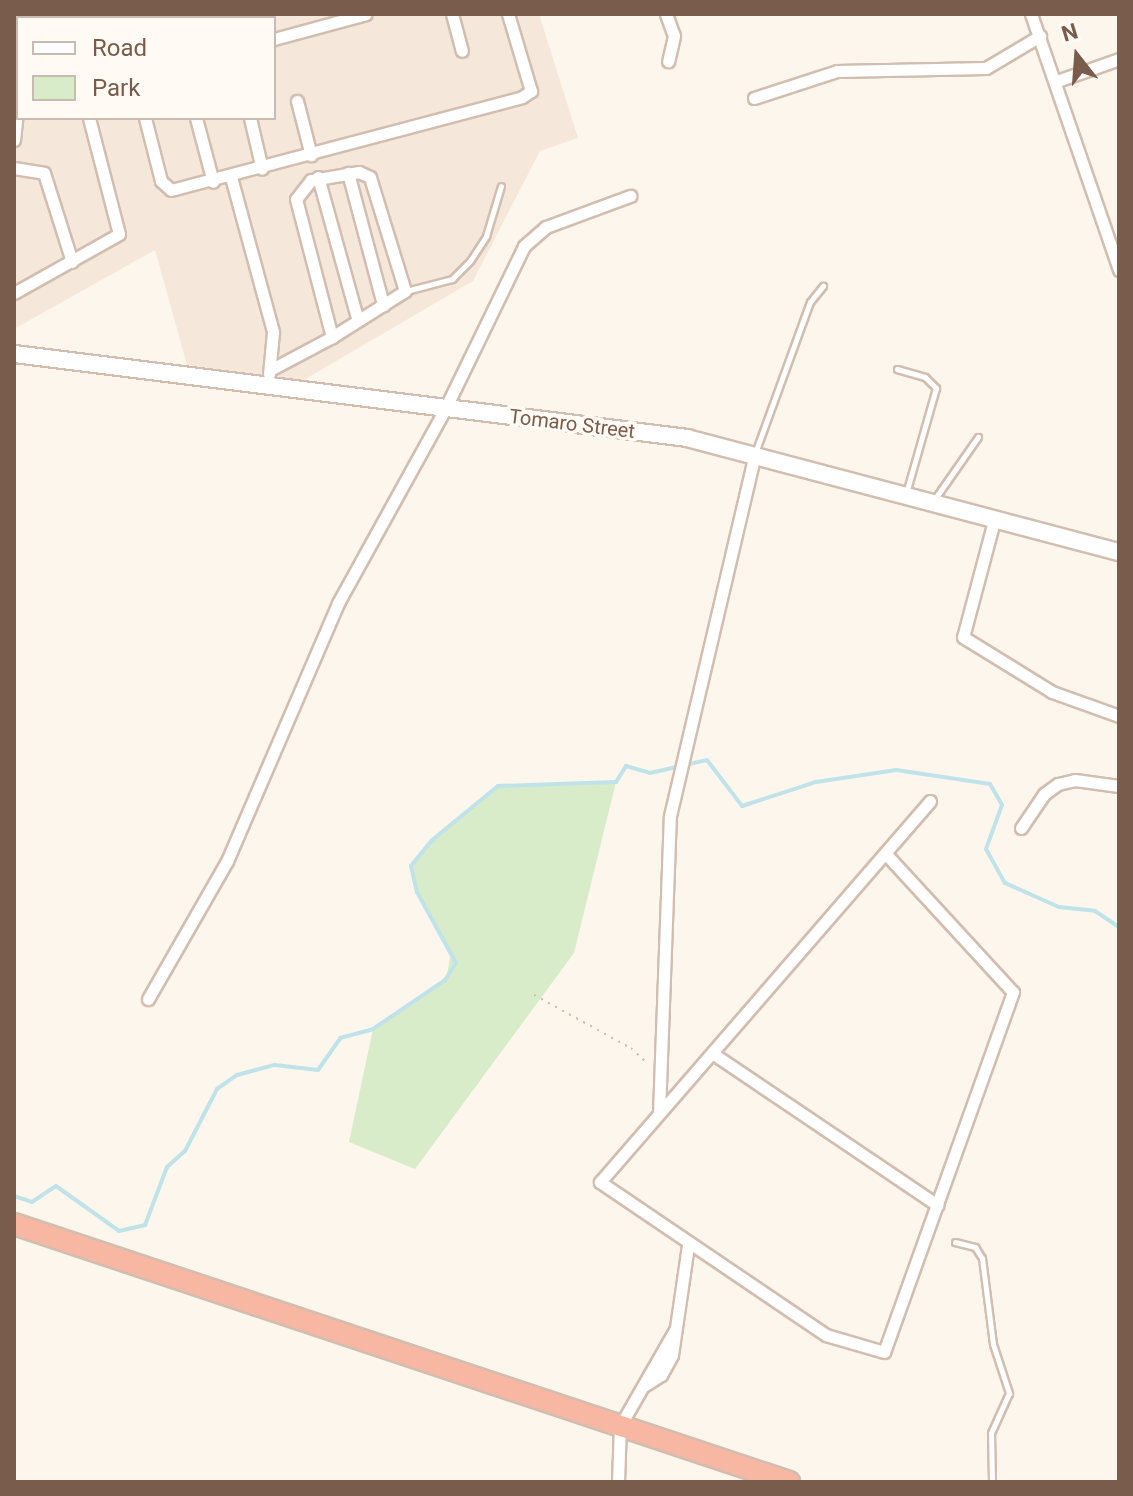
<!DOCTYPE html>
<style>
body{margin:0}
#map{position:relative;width:1133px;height:1496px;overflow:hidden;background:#fdf6ec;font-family:Roboto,sans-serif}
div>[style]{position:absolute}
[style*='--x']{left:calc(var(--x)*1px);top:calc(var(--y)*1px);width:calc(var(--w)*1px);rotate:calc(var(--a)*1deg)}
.residential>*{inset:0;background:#f5e8da}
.green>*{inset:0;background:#d8ecc9}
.stream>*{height:4px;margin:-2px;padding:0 2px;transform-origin:2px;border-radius:2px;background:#bfe3e8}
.path>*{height:2px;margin-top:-1px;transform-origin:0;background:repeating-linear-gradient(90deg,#d9b8a5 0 2px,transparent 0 8px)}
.roads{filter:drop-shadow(2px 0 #d1beb0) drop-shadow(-2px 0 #d1beb0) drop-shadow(0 2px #d1beb0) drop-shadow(0 -2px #d1beb0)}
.lane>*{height:5px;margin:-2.5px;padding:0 2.5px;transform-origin:2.5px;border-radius:2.5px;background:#fff}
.street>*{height:11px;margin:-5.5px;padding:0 5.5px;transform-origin:5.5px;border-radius:5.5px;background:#fff}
.secondary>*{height:16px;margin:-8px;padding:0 8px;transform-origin:8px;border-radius:8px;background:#fff}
.highway>*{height:20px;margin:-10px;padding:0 10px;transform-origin:10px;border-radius:10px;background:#f7b7a3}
span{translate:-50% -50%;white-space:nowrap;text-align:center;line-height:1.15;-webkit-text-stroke:7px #fffaf3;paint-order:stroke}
.street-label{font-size:20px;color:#7a5c4d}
.frame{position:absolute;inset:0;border:16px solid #7a5c4d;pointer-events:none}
.legend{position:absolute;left:16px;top:16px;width:260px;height:104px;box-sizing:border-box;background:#fffaf3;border:2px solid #cabbb1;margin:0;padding:10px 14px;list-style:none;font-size:24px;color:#7a5c4d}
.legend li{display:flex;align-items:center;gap:16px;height:40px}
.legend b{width:40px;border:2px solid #cabbb1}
.north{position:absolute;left:1037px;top:16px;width:80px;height:80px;-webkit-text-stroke:6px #fffaf3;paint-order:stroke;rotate:343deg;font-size:22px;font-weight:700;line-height:32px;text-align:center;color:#7a5c4d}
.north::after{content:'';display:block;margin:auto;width:28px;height:36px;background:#7a5c4d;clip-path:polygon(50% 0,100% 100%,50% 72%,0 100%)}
</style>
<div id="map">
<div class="residential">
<i style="clip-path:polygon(evenodd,14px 14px,539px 14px,578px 138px,540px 151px,473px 281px,302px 381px,187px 365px,155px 250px,14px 329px,14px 14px,18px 18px,274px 18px,274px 118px,18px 118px,18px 18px)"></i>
</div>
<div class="green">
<i style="clip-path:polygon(616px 782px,574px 953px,415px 1169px,349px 1142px,373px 1029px,446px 980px,451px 953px,417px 892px,411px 866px,431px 841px,498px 786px)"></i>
</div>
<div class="stream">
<i style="--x:14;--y:1196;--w:19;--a:18"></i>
<i style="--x:32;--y:1202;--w:29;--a:-34"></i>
<i style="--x:56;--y:1186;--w:77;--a:35.5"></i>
<i style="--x:119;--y:1231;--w:27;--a:-13"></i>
<i style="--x:145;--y:1225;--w:62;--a:-69.2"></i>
<i style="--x:167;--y:1167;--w:24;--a:-42"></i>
<i style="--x:185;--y:1151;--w:70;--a:-62.7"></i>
<i style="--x:217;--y:1089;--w:24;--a:-35"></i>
<i style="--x:237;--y:1075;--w:39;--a:-15"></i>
<i style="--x:275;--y:1065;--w:43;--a:6.6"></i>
<i style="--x:318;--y:1070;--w:39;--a:-55"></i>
<i style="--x:340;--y:1038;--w:34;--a:-15"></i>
<i style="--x:373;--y:1029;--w:87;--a:-34.2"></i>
<i style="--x:445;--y:980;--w:20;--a:-57"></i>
<i style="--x:456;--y:963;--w:81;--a:-118.8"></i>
<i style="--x:417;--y:892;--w:27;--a:-103"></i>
<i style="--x:411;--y:866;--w:32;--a:-51"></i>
<i style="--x:431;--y:841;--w:87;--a:-39.4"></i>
<i style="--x:498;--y:786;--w:118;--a:-1.9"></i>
<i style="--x:616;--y:782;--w:19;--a:-58"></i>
<i style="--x:626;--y:766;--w:25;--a:16"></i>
<i style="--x:650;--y:773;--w:58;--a:-12.8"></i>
<i style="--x:707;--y:760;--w:58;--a:52.7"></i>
<i style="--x:742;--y:806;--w:78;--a:-18"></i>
<i style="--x:816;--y:782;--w:81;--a:-8.5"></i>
<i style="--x:896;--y:770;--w:95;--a:8.5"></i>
<i style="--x:990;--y:784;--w:24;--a:60"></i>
<i style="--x:1002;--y:805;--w:47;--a:110"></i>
<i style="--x:986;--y:849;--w:39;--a:61"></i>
<i style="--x:1005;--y:883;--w:59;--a:24"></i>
<i style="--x:1059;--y:907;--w:36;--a:6"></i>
<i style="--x:1095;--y:911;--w:29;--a:34"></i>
</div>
<div class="path">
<i style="--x:534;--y:995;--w:111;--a:28.7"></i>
<i style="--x:631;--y:1048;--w:22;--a:43"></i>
</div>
<div class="roads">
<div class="lane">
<i style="--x:406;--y:291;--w:48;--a:-14.6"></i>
<i style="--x:452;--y:279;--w:25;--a:-45"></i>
<i style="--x:470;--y:261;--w:30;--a:-57"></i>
<i style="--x:486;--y:236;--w:52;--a:-73.3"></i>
<i style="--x:897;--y:369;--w:29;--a:16"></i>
<i style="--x:925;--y:377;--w:16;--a:45"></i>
<i style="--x:936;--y:388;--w:109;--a:105.9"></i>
<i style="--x:755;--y:453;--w:161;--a:-70"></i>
<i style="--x:810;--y:302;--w:21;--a:-51"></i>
<i style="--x:934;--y:500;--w:77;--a:-55.1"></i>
<i style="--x:955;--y:1242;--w:21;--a:14"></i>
<i style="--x:975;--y:1247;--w:13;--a:58"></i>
<i style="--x:982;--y:1258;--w:87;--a:82.7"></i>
<i style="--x:993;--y:1344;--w:52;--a:71.9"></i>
<i style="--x:1009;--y:1393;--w:44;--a:114.2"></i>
<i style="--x:991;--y:1433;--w:49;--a:88.8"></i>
</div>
<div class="street">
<i style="--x:62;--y:14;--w:4;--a:76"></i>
<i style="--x:119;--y:14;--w:4;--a:76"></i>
<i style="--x:452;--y:14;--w:38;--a:75"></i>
<i style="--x:666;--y:14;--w:23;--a:70"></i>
<i style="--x:674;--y:36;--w:26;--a:103"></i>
<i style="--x:1031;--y:14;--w:271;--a:71"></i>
<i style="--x:169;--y:15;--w:5;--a:-11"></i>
<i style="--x:274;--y:39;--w:95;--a:-15.2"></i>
<i style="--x:1057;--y:81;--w:66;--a:-19.5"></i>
<i style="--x:754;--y:98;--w:87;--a:-18"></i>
<i style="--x:837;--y:71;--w:149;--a:-1.2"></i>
<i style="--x:986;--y:68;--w:63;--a:-30.7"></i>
<i style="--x:297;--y:101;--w:56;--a:75.5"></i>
<i style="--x:145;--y:118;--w:65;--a:75.7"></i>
<i style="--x:161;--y:181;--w:13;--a:42"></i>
<i style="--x:171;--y:190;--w:363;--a:-14.8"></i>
<i style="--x:522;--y:97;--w:11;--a:-34"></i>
<i style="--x:531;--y:91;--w:80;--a:-106.6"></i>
<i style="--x:196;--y:118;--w:66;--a:75.1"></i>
<i style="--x:250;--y:118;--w:52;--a:76.8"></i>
<i style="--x:14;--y:140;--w:27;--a:-84"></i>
<i style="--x:14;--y:168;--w:30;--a:9"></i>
<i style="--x:44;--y:173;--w:93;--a:72.5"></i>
<i style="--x:348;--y:173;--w:137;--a:75.1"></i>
<i style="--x:231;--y:177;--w:161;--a:74.8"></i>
<i style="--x:273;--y:332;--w:42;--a:95.4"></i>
<i style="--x:318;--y:177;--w:149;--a:74.5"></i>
<i style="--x:14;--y:293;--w:120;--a:-29.3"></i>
<i style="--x:119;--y:234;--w:120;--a:-104.5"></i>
<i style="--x:270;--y:370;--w:70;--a:-28"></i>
<i style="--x:332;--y:337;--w:86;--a:-32.2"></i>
<i style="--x:405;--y:291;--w:119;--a:-107.1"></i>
<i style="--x:370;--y:177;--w:12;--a:-156"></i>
<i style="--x:359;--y:172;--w:49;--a:170.5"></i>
<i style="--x:311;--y:180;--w:24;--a:128"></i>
<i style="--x:296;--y:199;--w:143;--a:75.4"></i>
<i style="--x:995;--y:517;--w:124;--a:104.9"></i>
<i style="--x:963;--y:637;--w:105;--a:31.7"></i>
<i style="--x:1052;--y:692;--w:71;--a:19.7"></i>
<i style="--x:1021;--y:828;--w:41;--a:-55.9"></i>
<i style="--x:1044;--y:794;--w:17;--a:-36"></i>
<i style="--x:1058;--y:784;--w:17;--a:-13"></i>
<i style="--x:1075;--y:780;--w:44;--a:7.8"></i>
<i style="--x:885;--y:853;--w:189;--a:47.4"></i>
<i style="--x:1013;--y:992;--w:382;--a:109.7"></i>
<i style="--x:884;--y:1352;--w:60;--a:-163.7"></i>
<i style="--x:826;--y:1335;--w:273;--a:-145.9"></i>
<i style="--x:600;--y:1182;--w:504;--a:-49.1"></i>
<i style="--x:148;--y:999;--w:159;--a:-60.2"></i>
<i style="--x:227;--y:861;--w:281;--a:-66.7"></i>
<i style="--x:338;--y:603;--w:222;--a:-61.1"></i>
<i style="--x:445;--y:409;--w:181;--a:-64.1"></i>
<i style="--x:524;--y:246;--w:29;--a:-41"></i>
<i style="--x:546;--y:227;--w:90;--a:-20.3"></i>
<i style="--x:712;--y:1053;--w:272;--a:34"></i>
<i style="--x:659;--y:1113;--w:297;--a:-87.9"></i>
<i style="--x:670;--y:816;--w:372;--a:-76.8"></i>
<i style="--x:645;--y:1385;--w:19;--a:-32"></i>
<i style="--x:661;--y:1375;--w:23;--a:-61"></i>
<i style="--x:672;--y:1355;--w:111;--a:-81.7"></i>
<i style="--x:618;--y:1482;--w:56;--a:-88"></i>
<i style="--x:620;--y:1426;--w:111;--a:-60.2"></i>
</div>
<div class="secondary">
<i style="--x:14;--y:354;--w:678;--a:7.11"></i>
<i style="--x:687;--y:438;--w:447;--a:14.8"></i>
</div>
<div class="highway">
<i style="--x:14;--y:1224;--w:817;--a:18.41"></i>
</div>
</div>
<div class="street-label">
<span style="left:572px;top:424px;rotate:7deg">Tomaro Street</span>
</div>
<div class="frame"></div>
<ul class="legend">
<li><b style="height:10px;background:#fff"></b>Road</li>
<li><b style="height:22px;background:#d8ecc9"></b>Park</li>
</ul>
<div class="north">N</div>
</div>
